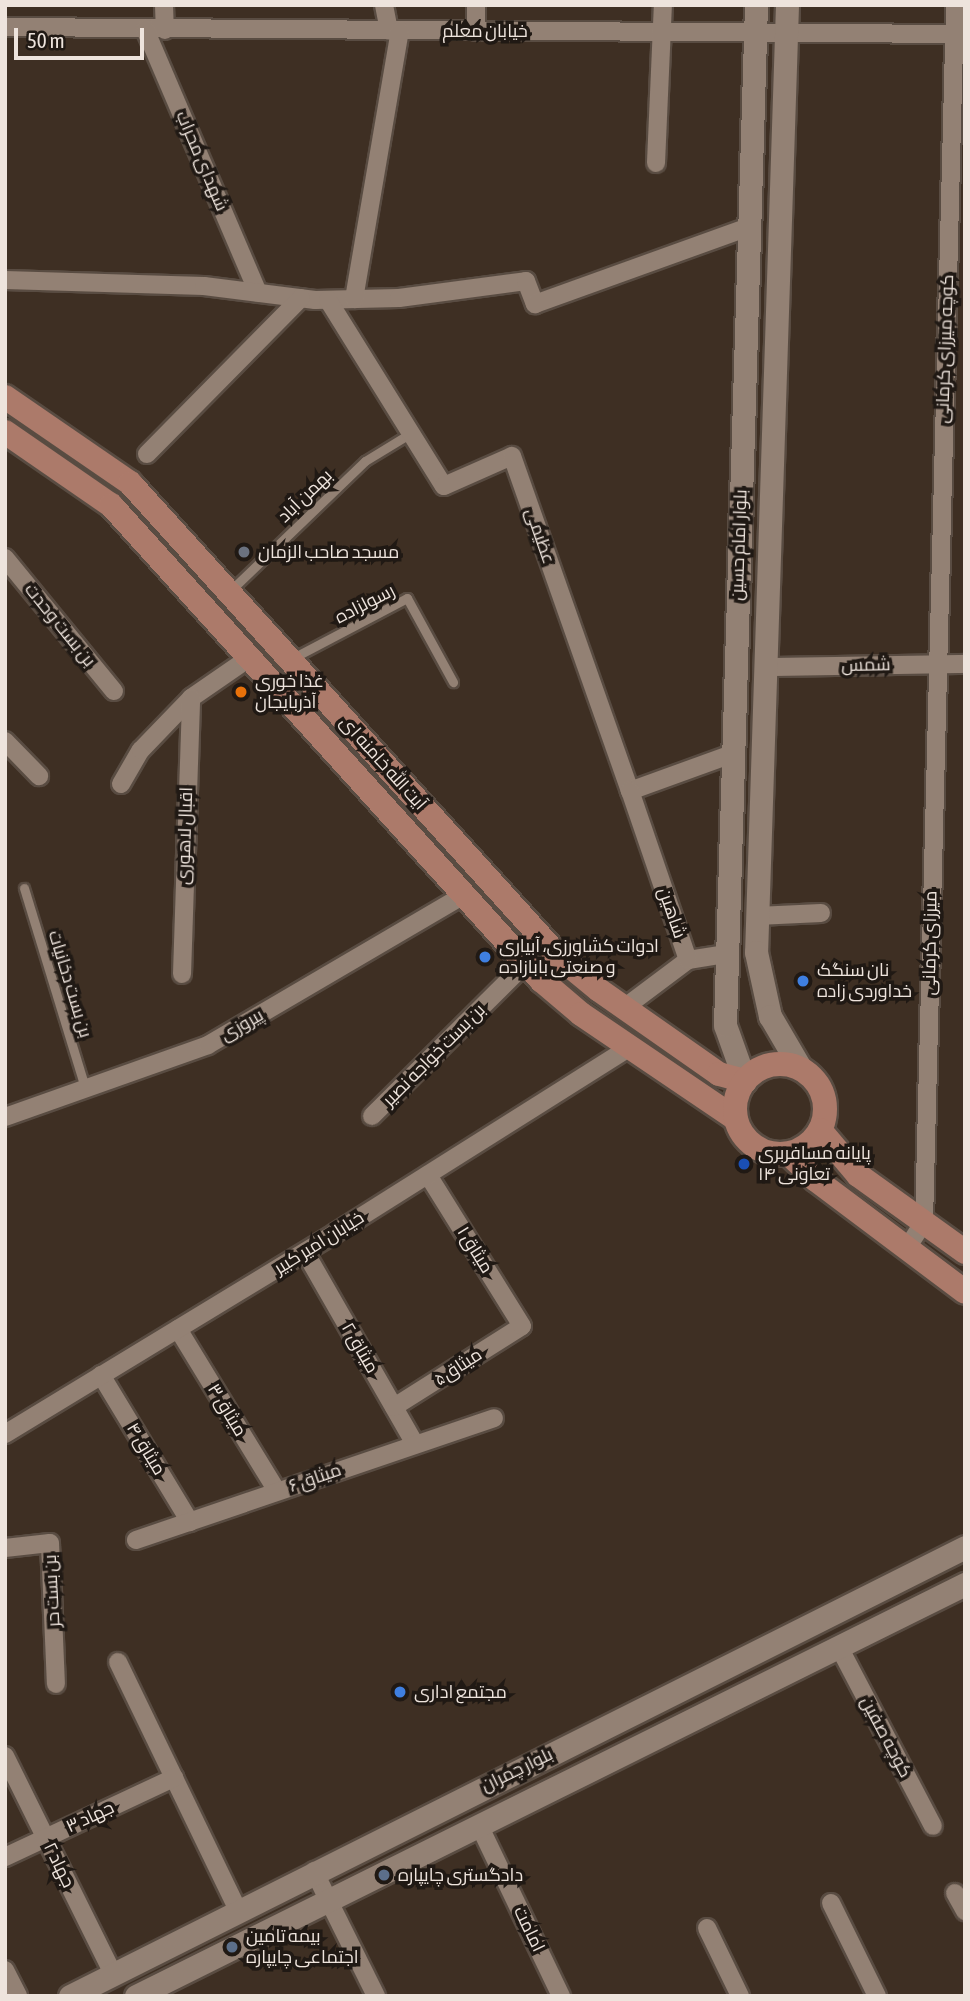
<!DOCTYPE html>
<meta charset="utf-8">
<style>
body{margin:0}
#map{position:relative;width:970px;height:2001px;overflow:hidden;background:#3e2f23;font-family:"Asap Condensed",Cairo,sans-serif}
div>[style]{position:absolute}
[style*='--x']{left:calc(var(--x)*1px);top:calc(var(--y)*1px);width:calc(var(--w)*1px);rotate:calc(var(--a)*1deg)}
.roads{filter:drop-shadow(2px 0 #594c42) drop-shadow(-2px 0 #594c42) drop-shadow(0 2px #594c42) drop-shadow(0 -2px #594c42)}
.service>*{height:9px;margin:-4.5px;padding:0 4.5px;transform-origin:4.5px;border-radius:4.5px;background:#938174}
.minor>*{height:18px;margin:-9px;padding:0 9px;transform-origin:9px;border-radius:9px;background:#938174}
.tertiary>*{height:23px;margin:-11.5px;padding:0 11.5px;transform-origin:11.5px;border-radius:11.5px;background:#938174}
.secondary>*{height:24px;margin:-12px;padding:0 12px;transform-origin:12px;border-radius:12px;background:#ac7a6a}
.secondary>.ring{margin:-12px;padding:0;box-sizing:content-box;background:none;border:24px solid #ac7a6a;border-radius:50%}
.dots>*{width:19px;height:19px;translate:-50% -50%;box-sizing:border-box;border:4px solid #201914;border-radius:50%}
span{translate:-50% -50%;white-space:nowrap;text-align:center;line-height:1.15;-webkit-text-stroke:7px #201914;paint-order:stroke}
.street-label{font-size:18px;color:#eee4dd}
.poi-label{font-size:18px;color:#eee4dd}
.left{translate:0 -50%;text-align:left}
.frame{position:absolute;inset:0;border:7px solid #eee4dd;pointer-events:none}
.scale{position:absolute;left:14px;top:28px;width:130px;height:32px;box-sizing:border-box;border:4px solid #eee4dd;border-top:0;padding-left:9px;font-size:21px;line-height:24px;white-space:nowrap;color:#eee4dd;-webkit-text-stroke:5px #201914;paint-order:stroke}
</style>
<div id="map">
<div class="roads">
<div class="service">
<i style="--x:231;--y:590;--w:186;--a:-43.9"></i>
<i style="--x:365;--y:461;--w:54;--a:-31.3"></i>
<i style="--x:291;--y:659;--w:131;--a:-27.7"></i>
<i style="--x:407;--y:598;--w:96;--a:61.3"></i>
<i style="--x:24;--y:888;--w:209;--a:73"></i>
</div>
<div class="minor">
<i style="--x:164;--y:5;--w:25;--a:88"></i>
<i style="--x:384;--y:5;--w:26;--a:79"></i>
<i style="--x:5;--y:27;--w:959;--a:0.42"></i>
<i style="--x:145;--y:29;--w:287;--a:66.8"></i>
<i style="--x:476;--y:31;--w:26;--a:-90"></i>
<i style="--x:656;--y:163;--w:158;--a:-87.5"></i>
<i style="--x:5;--y:280;--w:199;--a:1.7"></i>
<i style="--x:204;--y:286;--w:112;--a:7.2"></i>
<i style="--x:315;--y:300;--w:84;--a:-1.4"></i>
<i style="--x:399;--y:298;--w:128;--a:-7.6"></i>
<i style="--x:526;--y:281;--w:25;--a:69"></i>
<i style="--x:535;--y:304;--w:227;--a:-19.8"></i>
<i style="--x:354;--y:299;--w:272;--a:-80.3"></i>
<i style="--x:328;--y:300;--w:219;--a:58.1"></i>
<i style="--x:444;--y:486;--w:74;--a:-23.8"></i>
<i style="--x:512;--y:456;--w:355;--a:70.6"></i>
<i style="--x:630;--y:791;--w:109;--a:-19.9"></i>
<i style="--x:147;--y:454;--w:219;--a:-45.4"></i>
<i style="--x:5;--y:558;--w:172;--a:50.7"></i>
<i style="--x:767;--y:667;--w:198;--a:-0.9"></i>
<i style="--x:5;--y:741;--w:49;--a:45.8"></i>
<i style="--x:121;--y:784;--w:39;--a:-60"></i>
<i style="--x:141;--y:750;--w:72;--a:-46.1"></i>
<i style="--x:191;--y:698;--w:70;--a:-34.6"></i>
<i style="--x:757;--y:916;--w:64;--a:-2.7"></i>
<i style="--x:688;--y:960;--w:39;--a:-9"></i>
<i style="--x:182;--y:974;--w:276;--a:-88.1"></i>
<i style="--x:624;--y:1008;--w:80;--a:-36.9"></i>
<i style="--x:688;--y:960;--w:179;--a:-108.9"></i>
<i style="--x:372;--y:1116;--w:216;--a:-44.8"></i>
<i style="--x:5;--y:1117;--w:215;--a:-19.5"></i>
<i style="--x:208;--y:1045;--w:294;--a:-30.4"></i>
<i style="--x:907;--y:1248;--w:31;--a:-57"></i>
<i style="--x:924;--y:1222;--w:1217;--a:-88.54"></i>
<i style="--x:305;--y:1252;--w:221;--a:60.2"></i>
<i style="--x:178;--y:1329;--w:190;--a:58.6"></i>
<i style="--x:101;--y:1375;--w:172;--a:58.8"></i>
<i style="--x:394;--y:1407;--w:151;--a:-32.3"></i>
<i style="--x:522;--y:1326;--w:178;--a:-121.9"></i>
<i style="--x:5;--y:1434;--w:386;--a:-31.3"></i>
<i style="--x:335;--y:1233;--w:349;--a:-32.2"></i>
<i style="--x:136;--y:1540;--w:378;--a:-18.8"></i>
<i style="--x:5;--y:1548;--w:45;--a:-6.3"></i>
<i style="--x:50;--y:1543;--w:141;--a:87.6"></i>
<i style="--x:839;--y:1647;--w:202;--a:62.3"></i>
<i style="--x:118;--y:1662;--w:276;--a:64.2"></i>
<i style="--x:5;--y:1756;--w:243;--a:63.6"></i>
<i style="--x:479;--y:1825;--w:190;--a:64.4"></i>
<i style="--x:5;--y:1857;--w:187;--a:-25.1"></i>
<i style="--x:314;--y:1871;--w:140;--a:63.6"></i>
<i style="--x:955;--y:1893;--w:21;--a:61"></i>
<i style="--x:831;--y:1903;--w:104;--a:63.7"></i>
<i style="--x:707;--y:1928;--w:76;--a:64.1"></i>
<i style="--x:5;--y:1970;--w:29;--a:63"></i>
</div>
<div class="tertiary">
<i style="--x:787;--y:5;--w:948;--a:91.87"></i>
<i style="--x:756;--y:952;--w:66;--a:77.7"></i>
<i style="--x:770;--y:1016;--w:61;--a:59.7"></i>
<i style="--x:745;--y:1081;--w:59;--a:-109.7"></i>
<i style="--x:725;--y:1025;--w:1020;--a:-88.26"></i>
<i style="--x:70;--y:1996;--w:1001;--a:-26.64"></i>
<i style="--x:136;--y:1996;--w:926;--a:-26.43"></i>
</div>
<div class="secondary">
<i style="--x:5;--y:397;--w:152;--a:34.5"></i>
<i style="--x:130;--y:483;--w:641;--a:47.85"></i>
<i style="--x:560;--y:958;--w:50;--a:39.4"></i>
<i style="--x:599;--y:990;--w:146;--a:35"></i>
<i style="--x:719;--y:1074;--w:27;--a:15"></i>
<i style="--x:5;--y:432;--w:129;--a:34.6"></i>
<i style="--x:111;--y:505;--w:641;--a:47.85"></i>
<i style="--x:541;--y:980;--w:52;--a:40.4"></i>
<i style="--x:581;--y:1014;--w:187;--a:34.1"></i>
<i class="ring" style="left:735px;top:1064px;width:66px;height:66px"></i>
<i style="--x:820;--y:1130;--w:59;--a:49.8"></i>
<i style="--x:858;--y:1175;--w:132;--a:35.7"></i>
<i style="--x:789;--y:1154;--w:37;--a:44"></i>
<i style="--x:816;--y:1180;--w:186;--a:36.9"></i>
</div>
</div>
<div class="dots">
<i style="left:244px;top:552px;background:#6b7280"></i>
<i style="left:241px;top:692px;background:#e8710a"></i>
<i style="left:485px;top:957px;background:#3f7fe0"></i>
<i style="left:803px;top:981px;background:#3f7fe0"></i>
<i style="left:744px;top:1164px;background:#1a4fb4"></i>
<i style="left:400px;top:1692px;background:#3f7fe0"></i>
<i style="left:384px;top:1875px;background:#5c6f8a"></i>
<i style="left:232px;top:1947px;background:#5c6f8a"></i>
</div>
<div class="street-label">
<span style="left:485px;top:31px">خیابان معلم</span>
<span style="left:202px;top:161px;rotate:67deg">شهدای محراب</span>
<span style="left:945px;top:349px;rotate:-88deg">کوچه میرزای کرمانی</span>
<span style="left:305px;top:496px;rotate:-44deg">بهمن آباد</span>
<span style="left:540px;top:536px;rotate:71deg">عظیمی</span>
<span style="left:739px;top:545px;rotate:-88deg">بلوار امام حسین</span>
<span style="left:365px;top:604px;rotate:-27deg">رسولزاده</span>
<span style="left:60px;top:625px;rotate:51deg">بن بست وحدت</span>
<span style="left:866px;top:665px;rotate:-1deg">شمس</span>
<span style="left:383px;top:763px;rotate:48deg">آیت الله خامنه ای</span>
<span style="left:185px;top:836px;rotate:-88deg">اقبال لاهوری</span>
<span style="left:672px;top:913px;rotate:71deg">شاهین</span>
<span style="left:930px;top:943px;rotate:-89deg">میرزای کرمانی</span>
<span style="left:70px;top:984px;rotate:73deg">بن بست دخانیات</span>
<span style="left:242px;top:1025px;rotate:-30deg">پیروزی</span>
<span style="left:434px;top:1055px;rotate:-45deg">بن بست خواجه نصیر</span>
<span style="left:319px;top:1243px;rotate:-32deg">خیابان امیر کبیر</span>
<span style="left:475px;top:1250px;rotate:58deg">میثاق ۱</span>
<span style="left:360px;top:1348px;rotate:60deg">میثاق ۲</span>
<span style="left:458px;top:1367px;rotate:-33deg">میثاق۵</span>
<span style="left:227px;top:1410px;rotate:59deg">میثاق ۳</span>
<span style="left:146px;top:1449px;rotate:59deg">میثاق ۴</span>
<span style="left:315px;top:1478px;rotate:-19deg">میثاق ۶</span>
<span style="left:52px;top:1591px;rotate:-93deg">بن بست حر</span>
<span style="left:886px;top:1737px;rotate:62deg">کوچه صفین</span>
<span style="left:517px;top:1770px;rotate:-26deg">بلوار چمران</span>
<span style="left:90px;top:1817px;rotate:-25deg">جهاد ۳</span>
<span style="left:59px;top:1865px;rotate:64deg">جهاد ۲</span>
<span style="left:529px;top:1929px;rotate:64deg">امامت</span>
</div>
<div class="poi-label">
<span class="left" style="left:258px;top:552px">مسجد صاحب الزمان</span>
<span class="left" style="left:255px;top:692px">غذا خوری<br>آذربایجان</span>
<span class="left" style="left:499px;top:957px">ادوات کشاورزی، آبیاری<br>و صنعتی بابازاده</span>
<span class="left" style="left:817px;top:981px">نان سنگک<br>خداوردی زاده</span>
<span class="left" style="left:758px;top:1164px">پایانه مسافربری<br>تعاونی ۱۴</span>
<span class="left" style="left:414px;top:1692px">مجتمع اداری</span>
<span class="left" style="left:398px;top:1875px">دادگستری چایپاره</span>
<span class="left" style="left:246px;top:1947px">بیمه تامین<br>اجتماعی چایپاره</span>
</div>
<div class="frame"></div>
<div class="scale">50 m</div>
</div>
